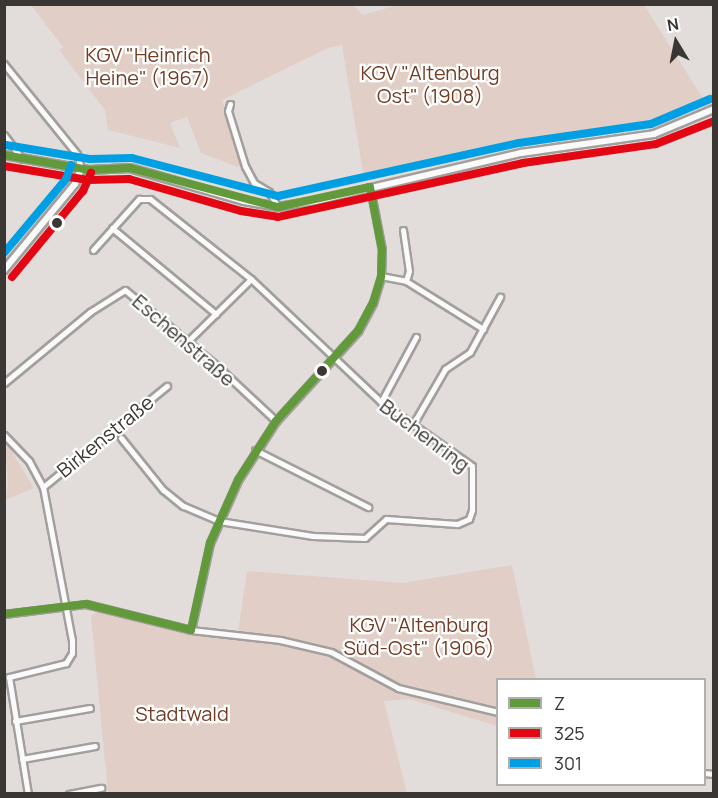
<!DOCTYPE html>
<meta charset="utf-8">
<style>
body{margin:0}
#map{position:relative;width:718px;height:798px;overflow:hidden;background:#e2dddb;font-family:Manrope,sans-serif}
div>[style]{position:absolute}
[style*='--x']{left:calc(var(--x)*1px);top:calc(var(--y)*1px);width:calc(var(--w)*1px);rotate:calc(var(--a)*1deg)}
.green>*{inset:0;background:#e1cfc7}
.roads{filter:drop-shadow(2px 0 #a29f9d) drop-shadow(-2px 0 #a29f9d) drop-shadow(0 2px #a29f9d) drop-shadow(0 -2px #a29f9d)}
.minor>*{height:5px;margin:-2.5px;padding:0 2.5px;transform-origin:2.5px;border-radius:2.5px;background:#fbfafa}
.tertiary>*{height:6px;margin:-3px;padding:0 3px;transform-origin:3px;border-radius:3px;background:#fbfafa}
.bus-1>*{height:8px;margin:-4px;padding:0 4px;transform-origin:4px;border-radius:4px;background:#61993b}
.bus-2>*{height:8px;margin:-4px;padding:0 4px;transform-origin:4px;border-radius:4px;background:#e30613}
.bus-3>*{height:8px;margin:-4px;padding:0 4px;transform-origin:4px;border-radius:4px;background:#009fe3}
.dots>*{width:16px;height:16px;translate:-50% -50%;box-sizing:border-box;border:3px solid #fff;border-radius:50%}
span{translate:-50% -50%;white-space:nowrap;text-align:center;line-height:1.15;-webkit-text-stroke:4.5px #fff;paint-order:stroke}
.park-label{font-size:20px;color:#723d24}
.street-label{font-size:20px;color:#393634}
.frame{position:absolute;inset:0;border:6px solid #393634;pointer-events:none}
.legend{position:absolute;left:496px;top:678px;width:210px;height:108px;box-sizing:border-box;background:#fff;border:2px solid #b0afae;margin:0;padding:8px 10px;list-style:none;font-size:18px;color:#393634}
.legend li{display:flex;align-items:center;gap:12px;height:30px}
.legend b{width:30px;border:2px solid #b0afae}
.north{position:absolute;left:646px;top:12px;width:60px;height:60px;-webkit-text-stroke:4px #fff;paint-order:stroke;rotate:350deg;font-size:16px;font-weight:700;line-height:24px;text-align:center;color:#393634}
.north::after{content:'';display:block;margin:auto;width:21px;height:27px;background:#393634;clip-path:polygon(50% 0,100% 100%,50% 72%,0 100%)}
</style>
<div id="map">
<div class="green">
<i style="clip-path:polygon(352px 4px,363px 15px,401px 4px,644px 5px,704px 100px,713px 92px,713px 104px,703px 111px,704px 101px,672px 122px,653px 127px,527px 144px,364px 179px,342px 45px,328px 48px,222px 100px,243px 166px,238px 167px,201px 153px,187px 117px,170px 123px,180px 148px,108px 130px,105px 110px,59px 50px,63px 47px,31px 5px)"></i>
<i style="clip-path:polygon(8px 445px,34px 488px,5px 500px,8px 485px,5px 449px)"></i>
<i style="clip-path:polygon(512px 565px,536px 679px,498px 680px,497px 707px,378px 680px,447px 705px,497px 715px,497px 726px,409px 699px,384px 701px,407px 793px,108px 793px,91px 616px,103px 608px,167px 628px,237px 639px,247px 571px,403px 583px)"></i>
</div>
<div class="roads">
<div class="minor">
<i style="--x:4;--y:64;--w:116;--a:51"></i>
<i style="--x:77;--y:154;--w:16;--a:75"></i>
<i style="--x:230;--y:104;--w:7;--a:106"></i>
<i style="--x:228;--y:111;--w:58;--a:72.8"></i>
<i style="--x:245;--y:166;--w:19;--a:62"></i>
<i style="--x:254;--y:183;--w:17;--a:31"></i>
<i style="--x:269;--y:192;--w:17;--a:59"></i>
<i style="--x:4;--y:135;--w:30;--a:53"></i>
<i style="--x:112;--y:228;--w:135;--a:39.6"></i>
<i style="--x:403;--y:230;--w:41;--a:81.7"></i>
<i style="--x:409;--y:271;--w:10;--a:107"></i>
<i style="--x:93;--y:250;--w:69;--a:-48"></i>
<i style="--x:139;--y:199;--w:11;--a:0"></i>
<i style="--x:150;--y:199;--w:129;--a:38.4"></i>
<i style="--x:251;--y:279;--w:179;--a:43.4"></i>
<i style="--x:381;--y:402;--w:111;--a:35.1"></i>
<i style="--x:472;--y:466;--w:44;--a:90"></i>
<i style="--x:472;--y:510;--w:9;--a:108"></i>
<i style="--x:469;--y:519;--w:13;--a:157"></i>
<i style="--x:457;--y:524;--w:71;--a:-176"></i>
<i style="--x:386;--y:519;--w:28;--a:138"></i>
<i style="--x:365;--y:538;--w:52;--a:-177.8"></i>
<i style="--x:313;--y:536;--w:95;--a:-170.9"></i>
<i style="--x:219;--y:521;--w:39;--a:-157"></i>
<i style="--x:183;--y:506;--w:26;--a:-141"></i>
<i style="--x:163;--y:490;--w:67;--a:-128.9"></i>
<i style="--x:381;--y:276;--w:25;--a:11"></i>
<i style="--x:406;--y:281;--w:91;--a:31.9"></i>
<i style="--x:188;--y:341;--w:88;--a:-44.5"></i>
<i style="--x:4;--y:383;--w:112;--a:-39.5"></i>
<i style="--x:90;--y:312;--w:41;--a:-32.2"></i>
<i style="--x:125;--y:290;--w:118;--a:39.5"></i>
<i style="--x:216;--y:365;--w:82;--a:43"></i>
<i style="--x:381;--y:402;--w:74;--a:-61.7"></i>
<i style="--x:412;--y:426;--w:66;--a:-59.9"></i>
<i style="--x:445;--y:369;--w:30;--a:-34"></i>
<i style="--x:470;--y:352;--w:63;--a:-61.4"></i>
<i style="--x:4;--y:435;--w:36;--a:46"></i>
<i style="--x:29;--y:461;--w:30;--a:62"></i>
<i style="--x:43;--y:487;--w:156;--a:79.3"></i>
<i style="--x:72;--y:640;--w:13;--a:90"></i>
<i style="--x:72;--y:653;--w:12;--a:121"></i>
<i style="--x:66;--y:663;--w:59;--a:166.2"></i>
<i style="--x:9;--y:677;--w:119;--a:80.8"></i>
<i style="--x:255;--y:450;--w:127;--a:26.8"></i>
<i style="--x:43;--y:487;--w:160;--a:-39.2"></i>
<i style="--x:4;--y:614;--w:83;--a:-7"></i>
<i style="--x:86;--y:604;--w:108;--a:13.9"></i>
<i style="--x:191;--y:630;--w:90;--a:6.4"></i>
<i style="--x:280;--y:640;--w:52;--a:13.2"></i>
<i style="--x:331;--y:652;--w:76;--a:28.2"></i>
<i style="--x:398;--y:688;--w:103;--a:13.5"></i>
<i style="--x:191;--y:630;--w:89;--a:-77.7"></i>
<i style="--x:210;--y:543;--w:69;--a:-66"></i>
<i style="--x:238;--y:480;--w:70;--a:-57.2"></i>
<i style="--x:276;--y:421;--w:122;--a:-47.7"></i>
<i style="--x:358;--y:331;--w:32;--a:-62"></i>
<i style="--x:373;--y:303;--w:28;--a:-73"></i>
<i style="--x:381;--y:276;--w:26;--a:-88"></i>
<i style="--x:382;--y:250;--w:64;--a:-100.8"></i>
<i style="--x:15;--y:721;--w:76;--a:-9.8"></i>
<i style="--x:22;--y:759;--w:74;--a:-10.1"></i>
<i style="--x:704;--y:773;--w:10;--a:6"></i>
<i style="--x:69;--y:794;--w:33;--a:-11"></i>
</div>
<div class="tertiary">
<i style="--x:4;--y:155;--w:86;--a:10"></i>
<i style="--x:89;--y:170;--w:41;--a:-2.8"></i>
<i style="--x:130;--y:168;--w:119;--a:16.1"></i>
<i style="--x:244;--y:201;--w:35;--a:10"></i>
<i style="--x:278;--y:207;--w:38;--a:-9"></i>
<i style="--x:316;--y:201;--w:211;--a:-13.2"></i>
<i style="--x:521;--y:153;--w:134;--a:-8.1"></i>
<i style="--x:654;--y:134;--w:65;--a:-22.6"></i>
<i style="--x:4;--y:270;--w:112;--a:-50.5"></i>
<i style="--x:75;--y:184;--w:16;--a:-68"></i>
</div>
</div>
<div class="bus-1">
<i style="--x:4;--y:155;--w:86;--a:10"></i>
<i style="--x:89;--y:170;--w:41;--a:-2.8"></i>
<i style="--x:130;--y:168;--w:153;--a:14.8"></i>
<i style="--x:278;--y:207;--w:94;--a:-12.3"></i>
<i style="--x:4;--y:614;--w:83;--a:-7"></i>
<i style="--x:86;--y:604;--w:108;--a:13.9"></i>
<i style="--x:191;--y:630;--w:89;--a:-77.7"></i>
<i style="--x:210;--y:543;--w:69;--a:-66"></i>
<i style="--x:238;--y:480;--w:70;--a:-57.2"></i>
<i style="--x:276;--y:421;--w:122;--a:-47.7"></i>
<i style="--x:358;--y:331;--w:32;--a:-62"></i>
<i style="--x:373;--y:303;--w:28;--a:-73"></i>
<i style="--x:381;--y:276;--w:26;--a:-88"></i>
<i style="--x:382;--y:250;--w:64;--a:-100.8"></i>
</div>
<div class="bus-2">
<i style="--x:4;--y:166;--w:85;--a:9.5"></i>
<i style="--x:88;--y:180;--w:41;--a:-1.4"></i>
<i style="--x:129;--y:179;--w:116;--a:15.9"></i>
<i style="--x:241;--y:211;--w:37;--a:9"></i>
<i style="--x:278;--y:217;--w:251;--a:-12.4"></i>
<i style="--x:523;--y:163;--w:134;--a:-8.1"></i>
<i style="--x:656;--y:144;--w:62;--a:-21.6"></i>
<i style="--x:12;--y:277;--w:112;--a:-50.5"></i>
<i style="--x:83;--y:191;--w:20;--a:-66"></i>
</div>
<div class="bus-3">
<i style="--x:6;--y:145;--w:85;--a:9.5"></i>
<i style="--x:90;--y:159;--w:42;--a:-1.4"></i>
<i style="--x:132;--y:158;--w:151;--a:14.6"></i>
<i style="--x:278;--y:196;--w:247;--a:-12.4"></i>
<i style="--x:519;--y:143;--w:133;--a:-8.2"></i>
<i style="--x:651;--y:124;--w:64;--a:-23"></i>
<i style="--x:4;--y:253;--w:97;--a:-50"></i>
<i style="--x:66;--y:179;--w:15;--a:-70"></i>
</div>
<div class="dots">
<i style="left:57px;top:223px;background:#393634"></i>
<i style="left:322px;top:371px;background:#393634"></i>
</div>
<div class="park-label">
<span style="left:148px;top:66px">KGV "Heinrich<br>Heine" (1967)</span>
<span style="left:430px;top:84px">KGV "Altenburg<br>Ost" (1908)</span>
<span style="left:419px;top:636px">KGV "Altenburg<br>Süd-Ost" (1906)</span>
<span style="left:182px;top:713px">Stadtwald</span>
</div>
<div class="street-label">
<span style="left:184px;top:340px;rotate:41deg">Eschenstraße</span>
<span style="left:425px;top:435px;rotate:37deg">Buchenring</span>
<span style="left:105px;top:436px;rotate:-39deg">Birkenstraße</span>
</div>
<div class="frame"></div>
<ul class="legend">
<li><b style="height:8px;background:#61993b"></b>Z</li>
<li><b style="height:8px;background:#e30613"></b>325</li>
<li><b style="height:8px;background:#009fe3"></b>301</li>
</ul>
<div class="north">N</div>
</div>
